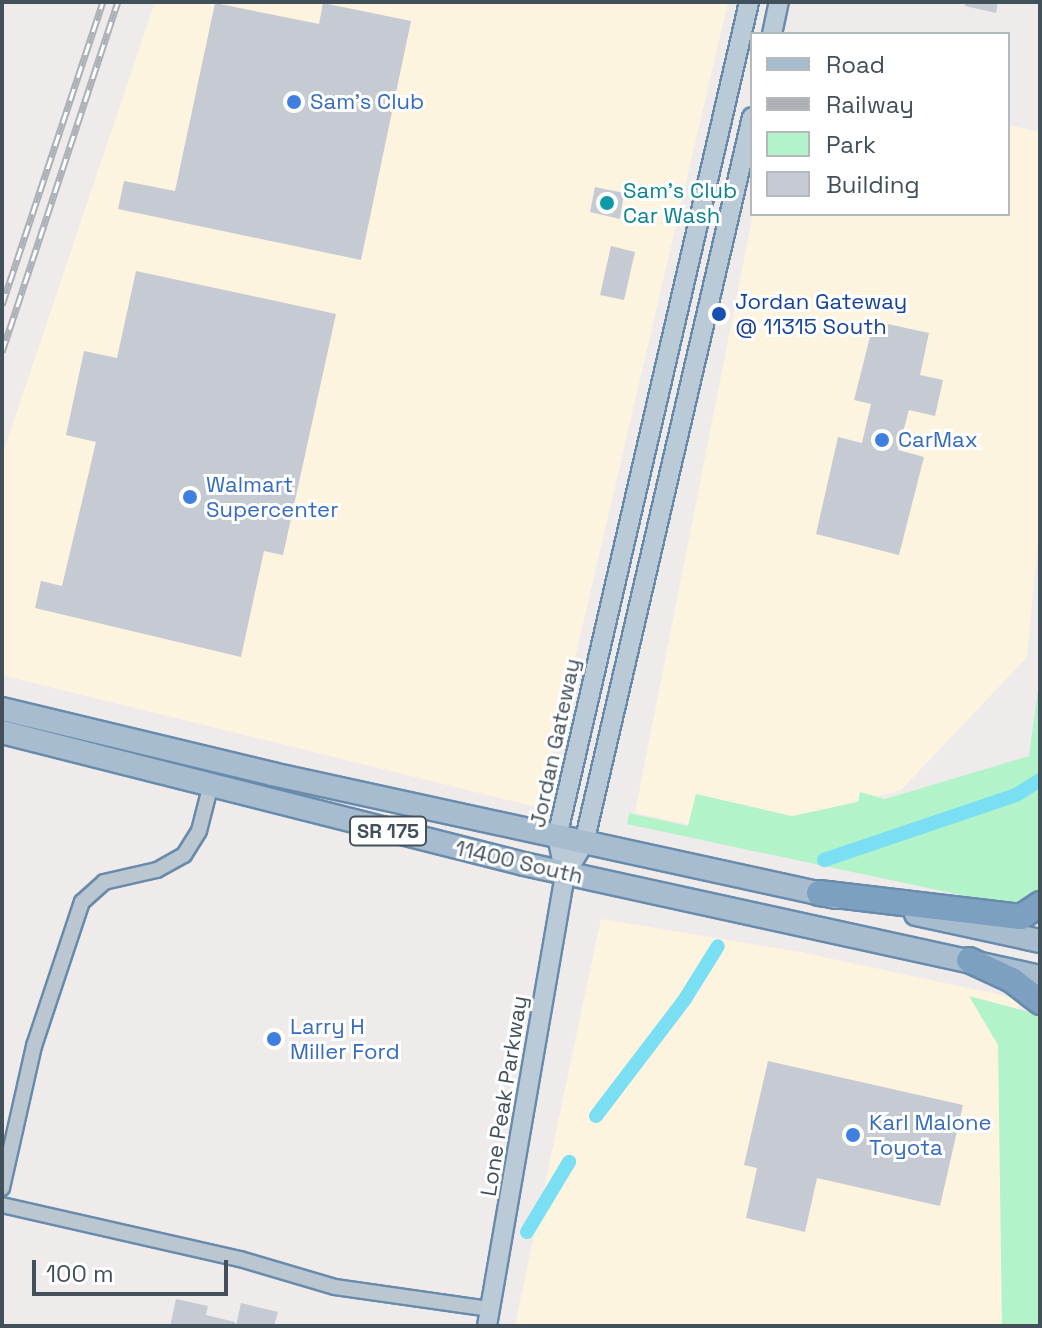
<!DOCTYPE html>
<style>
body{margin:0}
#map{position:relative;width:1042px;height:1328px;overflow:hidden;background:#efebeb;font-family:"Space Grotesk",sans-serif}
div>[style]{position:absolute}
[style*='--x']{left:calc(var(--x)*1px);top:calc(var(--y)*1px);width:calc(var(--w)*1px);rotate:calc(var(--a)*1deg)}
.commercial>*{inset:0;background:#fdf4e0}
.green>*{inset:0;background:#b3f3c9}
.canal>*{height:14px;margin:-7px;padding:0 7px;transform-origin:7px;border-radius:7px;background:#7bdff4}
.building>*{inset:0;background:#c6cad2}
.roads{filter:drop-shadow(2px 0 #688bac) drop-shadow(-2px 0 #688bac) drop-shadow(0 2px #688bac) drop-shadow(0 -2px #688bac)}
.street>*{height:14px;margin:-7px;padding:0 7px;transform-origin:7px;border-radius:7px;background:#bac7d0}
.secondary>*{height:18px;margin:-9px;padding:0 9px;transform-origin:9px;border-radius:9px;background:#bbcad7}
.primary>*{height:22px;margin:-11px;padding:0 11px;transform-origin:11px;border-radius:11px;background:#a7bcce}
.highway>*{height:24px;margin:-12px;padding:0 12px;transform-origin:12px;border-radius:12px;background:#7da0c1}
.rail>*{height:7px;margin-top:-3.5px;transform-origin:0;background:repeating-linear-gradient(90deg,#fff 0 12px,#adb1b7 0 24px);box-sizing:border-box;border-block:2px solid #adb1b7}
.dots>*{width:22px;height:22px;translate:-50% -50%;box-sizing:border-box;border:4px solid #fff;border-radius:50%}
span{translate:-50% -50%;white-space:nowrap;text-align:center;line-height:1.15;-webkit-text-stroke:6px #fff;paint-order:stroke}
.shield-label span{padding:2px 6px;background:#fff;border:2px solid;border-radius:6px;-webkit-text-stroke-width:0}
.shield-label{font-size:20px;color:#42505a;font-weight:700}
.shop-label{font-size:22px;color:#366cbe}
.left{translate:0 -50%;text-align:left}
.culture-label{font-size:22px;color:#0d838f}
.transit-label{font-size:22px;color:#164399}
.street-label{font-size:22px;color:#42505a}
.frame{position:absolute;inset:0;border:4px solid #42505a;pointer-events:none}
.legend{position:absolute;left:750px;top:32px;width:260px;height:184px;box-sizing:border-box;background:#fff;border:2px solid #b3b9bd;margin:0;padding:10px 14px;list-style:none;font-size:24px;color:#42505a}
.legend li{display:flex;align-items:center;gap:16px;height:40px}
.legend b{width:40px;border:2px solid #b3b9bd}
.scale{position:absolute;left:32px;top:1260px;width:196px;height:36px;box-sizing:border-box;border:4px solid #42505a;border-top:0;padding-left:10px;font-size:24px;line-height:28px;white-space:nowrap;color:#42505a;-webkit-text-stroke:6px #fff;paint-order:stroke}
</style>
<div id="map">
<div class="commercial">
<i style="clip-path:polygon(155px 2px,728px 2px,540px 808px,2px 675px,2px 456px)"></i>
<i style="clip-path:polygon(1008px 125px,1040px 132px,1040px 518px,1027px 657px,901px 790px,730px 833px,635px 813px,753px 214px,1008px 214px)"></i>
<i style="clip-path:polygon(601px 919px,800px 952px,1019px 999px,1007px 1326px,515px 1326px)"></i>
</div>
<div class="green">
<i style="clip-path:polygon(1040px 675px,1040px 896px,1025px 902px,1008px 905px,627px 824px,629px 813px,688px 826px,696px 794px,792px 816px,858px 802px,860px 792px,885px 799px,1029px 756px)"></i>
<i style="clip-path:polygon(969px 996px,1040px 1015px,1040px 1326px,1002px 1326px,998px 1045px)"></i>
</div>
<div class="canal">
<i style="--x:824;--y:860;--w:203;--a:-18.7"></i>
<i style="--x:1016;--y:795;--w:28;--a:-32"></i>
<i style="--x:596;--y:1116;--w:147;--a:-52.7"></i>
<i style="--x:685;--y:999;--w:62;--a:-58.1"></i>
<i style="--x:527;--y:1232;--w:82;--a:-59"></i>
</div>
<div class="building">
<i style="clip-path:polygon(966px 2px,998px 2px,996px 13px,965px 6px)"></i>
<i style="clip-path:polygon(215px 3px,319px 24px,323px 3px,411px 21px,361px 260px,118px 209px,124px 181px,175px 191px)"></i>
<i style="clip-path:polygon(595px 187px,624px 193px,620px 219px,590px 212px)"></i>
<i style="clip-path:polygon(611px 246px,635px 252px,624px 300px,600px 295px)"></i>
<i style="clip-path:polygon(136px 271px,336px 314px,283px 555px,264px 551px,241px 657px,35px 608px,41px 581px,62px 586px,96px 442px,66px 435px,84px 351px,117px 358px)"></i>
<i style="clip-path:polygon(874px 321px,929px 333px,920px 375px,943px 380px,935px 416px,909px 410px,898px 450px,924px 457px,899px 555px,816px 534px,838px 437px,862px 443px,871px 404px,854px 400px)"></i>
<i style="clip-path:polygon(768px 1061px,963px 1105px,940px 1206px,817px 1178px,805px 1232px,746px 1218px,757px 1168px,744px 1165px)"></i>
<i style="clip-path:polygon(176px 1299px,208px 1306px,206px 1315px,235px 1322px,235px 1326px,170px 1326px)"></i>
<i style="clip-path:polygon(241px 1303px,278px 1312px,274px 1326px,236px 1326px)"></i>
</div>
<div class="roads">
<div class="street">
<i style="--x:2;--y:1188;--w:146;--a:-77.3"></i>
<i style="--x:34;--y:1046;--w:152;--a:-71.6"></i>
<i style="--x:82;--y:902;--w:30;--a:-42"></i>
<i style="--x:104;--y:882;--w:54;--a:-12.8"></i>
<i style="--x:157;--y:870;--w:31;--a:-29"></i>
<i style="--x:184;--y:855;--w:28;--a:-58"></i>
<i style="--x:199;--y:831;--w:44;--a:-75.7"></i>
<i style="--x:2;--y:1205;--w:244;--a:12.8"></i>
<i style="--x:240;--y:1259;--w:99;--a:16.4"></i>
<i style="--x:335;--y:1287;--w:157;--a:8.1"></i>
</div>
<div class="secondary">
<i style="--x:772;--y:34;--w:33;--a:-78"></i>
<i style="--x:565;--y:874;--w:36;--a:-58"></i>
<i style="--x:584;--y:843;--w:745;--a:-76.97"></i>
<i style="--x:487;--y:1326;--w:459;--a:-80.2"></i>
<i style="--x:565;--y:874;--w:38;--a:-102"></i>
<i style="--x:557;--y:837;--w:857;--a:-77.05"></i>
</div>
<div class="primary">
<i style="--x:2;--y:709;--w:278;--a:13.5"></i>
<i style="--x:272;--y:774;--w:577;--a:12.3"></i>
<i style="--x:2;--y:732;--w:538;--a:14.19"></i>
<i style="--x:524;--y:864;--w:528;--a:12.35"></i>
<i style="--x:916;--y:914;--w:127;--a:12.3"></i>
</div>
<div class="highway">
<i style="--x:819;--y:893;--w:203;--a:6.8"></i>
<i style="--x:1021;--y:917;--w:23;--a:-34"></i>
<i style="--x:969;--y:960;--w:47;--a:24.9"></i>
<i style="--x:1012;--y:980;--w:36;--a:38"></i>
</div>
</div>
<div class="rail">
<i style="--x:2;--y:305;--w:319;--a:-71.6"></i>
<i style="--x:2;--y:352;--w:369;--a:-71.7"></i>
</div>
<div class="dots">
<i style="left:294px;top:102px;background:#3f7fe0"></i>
<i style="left:607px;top:203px;background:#0f9aa8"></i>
<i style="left:719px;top:314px;background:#1a4fb4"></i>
<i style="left:882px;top:440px;background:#3f7fe0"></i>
<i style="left:190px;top:497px;background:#3f7fe0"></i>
<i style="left:274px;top:1039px;background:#3f7fe0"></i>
<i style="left:853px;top:1135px;background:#3f7fe0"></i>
</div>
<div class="shield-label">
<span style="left:388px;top:831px">SR 175</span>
</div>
<div class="shop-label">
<span class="left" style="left:310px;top:102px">Sam's Club</span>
<span class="left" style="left:898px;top:440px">CarMax</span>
<span class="left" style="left:206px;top:497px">Walmart<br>Supercenter</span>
<span class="left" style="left:290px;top:1039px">Larry H<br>Miller Ford</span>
<span class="left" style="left:869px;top:1135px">Karl Malone<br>Toyota</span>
</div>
<div class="culture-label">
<span class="left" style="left:623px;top:203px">Sam's Club<br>Car Wash</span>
</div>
<div class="transit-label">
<span class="left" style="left:735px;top:314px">Jordan Gateway<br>@ 11315 South</span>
</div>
<div class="street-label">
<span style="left:555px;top:743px;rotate:-78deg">Jordan Gateway</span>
<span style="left:519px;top:862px;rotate:13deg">11400 South</span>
<span style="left:504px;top:1096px;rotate:-81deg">Lone Peak Parkway</span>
</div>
<div class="frame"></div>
<ul class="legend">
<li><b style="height:10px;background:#a7bcce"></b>Road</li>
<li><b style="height:10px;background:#adb1b7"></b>Railway</li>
<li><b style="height:22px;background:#b3f3c9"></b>Park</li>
<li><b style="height:22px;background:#c6cad2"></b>Building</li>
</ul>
<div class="scale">100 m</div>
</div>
